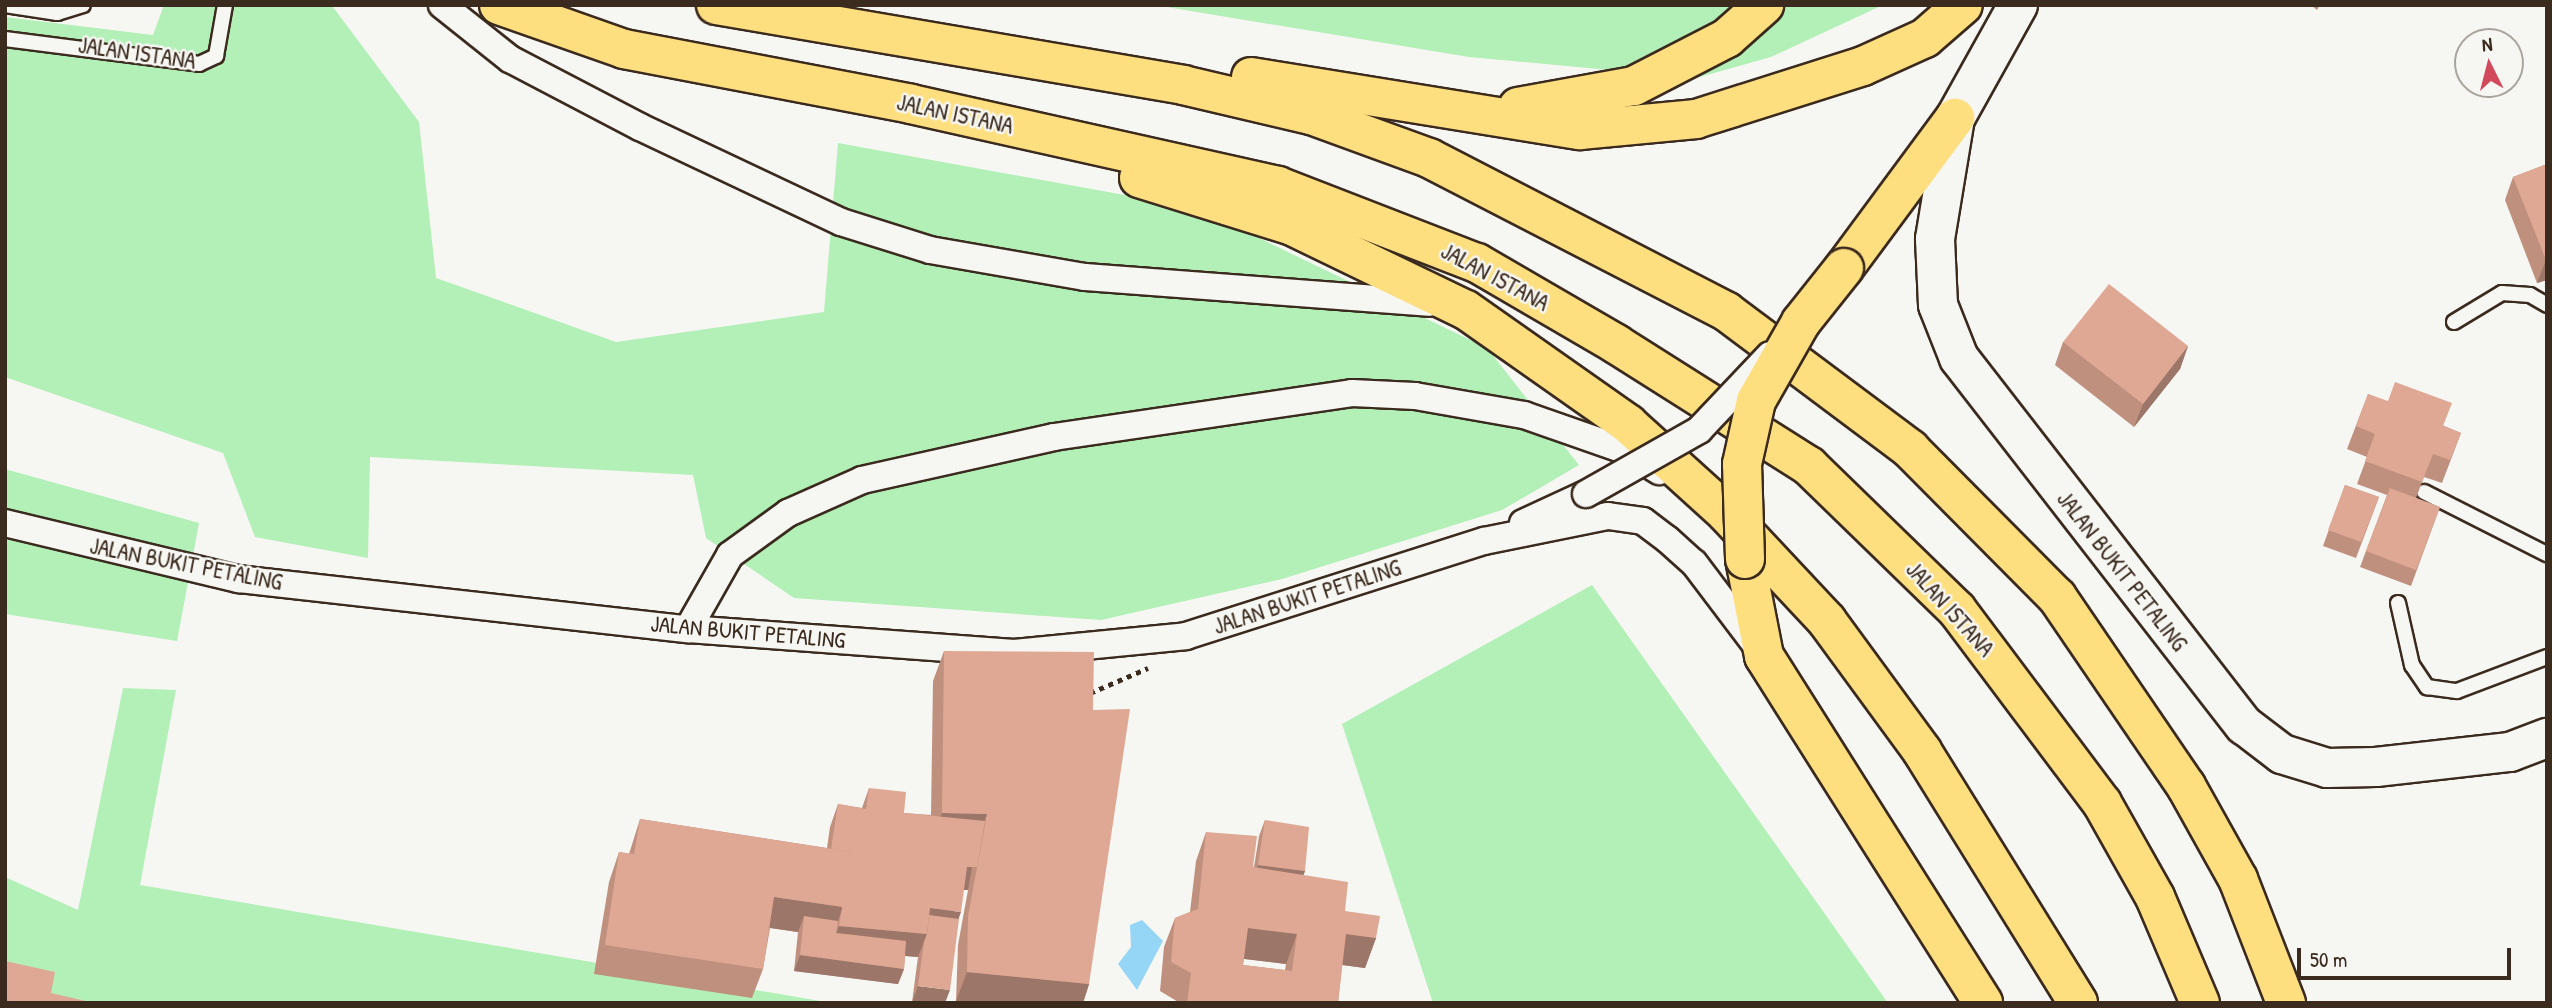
<!DOCTYPE html>
<style>
body{margin:0}
#map{position:relative;width:2552px;height:1008px;overflow:hidden;background:#f6f6f2;font-family:"Patrick Hand",sans-serif}
div>[style]{position:absolute}
[style*='--x']{left:calc(var(--x)*1px);top:calc(var(--y)*1px);width:calc(var(--w)*1px);rotate:calc(var(--a)*1deg)}
.green>*{inset:0;background:#b2f0b7}
.water>*{inset:0;background:#95d6f6}
.path>*{height:4.5px;margin-top:-2.25px;transform-origin:0;background:repeating-linear-gradient(90deg,#3b2a1e 0 5px,transparent 0 10px)}
.roads{filter:drop-shadow(2px 0 #3b2a1e) drop-shadow(-2px 0 #3b2a1e) drop-shadow(0 2px #3b2a1e) drop-shadow(0 -2px #3b2a1e)}
.lane>*{height:14px;margin:-7px;padding:0 7px;transform-origin:7px;border-radius:7px;background:#f6f6f2}
.street>*{height:26px;margin:-13px;padding:0 13px;transform-origin:13px;border-radius:13px;background:#f6f6f2}
.secondary>*{height:38px;margin:-19px;padding:0 19px;transform-origin:19px;border-radius:19px;background:#f6f6f2}
.primary>*{height:38px;margin:-19px;padding:0 19px;transform-origin:19px;border-radius:19px;background:#fedf80}
.bridges{filter:drop-shadow(2px 0 #3b2a1e) drop-shadow(-2px 0 #3b2a1e) drop-shadow(0 2px #3b2a1e) drop-shadow(0 -2px #3b2a1e)}
.street-bridge>*{height:26px;margin:-13px;padding:0 13px;transform-origin:13px;border-radius:13px;background:#f6f6f2}
.primary-bridge>*{height:38px;margin:-19px;padding:0 19px;transform-origin:19px;border-radius:19px;background:#fedf80}
.wall>*{inset:0;background:#c0907f}
.shaded-wall>*{inset:0;background:#9c7668}
.building>*{inset:0;background:#dfa894}
span{translate:-50% -50%;white-space:nowrap;text-align:center;line-height:1.15;-webkit-text-stroke:5px #f6f6f2;paint-order:stroke}
.street-label{font-size:23px;color:#3b2a1e}
.frame{position:absolute;inset:0;border:7px solid #3b2a1e;pointer-events:none}
.north{position:absolute;left:2454px;top:28px;width:70px;height:70px;box-sizing:border-box;background:#f6f6f2;border:2px solid #aba49d;border-radius:50%;rotate:354deg;font-size:19px;font-weight:700;line-height:28px;text-align:center;color:#3b2a1e}
.north::after{content:'';display:block;margin:auto;width:24px;height:32px;background:#d1495b;clip-path:polygon(50% 0,100% 100%,50% 72%,0 100%)}
.scale{position:absolute;left:2297px;top:948px;width:214px;height:32px;box-sizing:border-box;border:4px solid #3b2a1e;border-top:0;padding-left:9px;font-size:21px;line-height:24px;white-space:nowrap;color:#3b2a1e;-webkit-text-stroke:5px #f6f6f2;paint-order:stroke}
</style>
<div id="map">
<div class="green">
<i style="clip-path:polygon(164px 5px,333px 7px,419px 122px,436px 278px,616px 342px,824px 312px,838px 143px,1130px 196px,1234px 226px,1487px 348px,1579px 465px,1502px 510px,1282px 579px,1101px 620px,794px 598px,706px 538px,693px 475px,370px 457px,368px 558px,255px 537px,223px 453px,5px 377px,5px 17px,153px 35px)"></i>
<i style="clip-path:polygon(1155px 5px,1883px 5px,1771px 57px,1696px 78px,1469px 57px)"></i>
<i style="clip-path:polygon(5px 469px,199px 523px,177px 641px,5px 614px)"></i>
<i style="clip-path:polygon(1592px 585px,1888px 1003px,1433px 1003px,1342px 724px)"></i>
<i style="clip-path:polygon(123px 688px,176px 690px,140px 885px,832px 1003px,5px 1003px,5px 877px,78px 910px)"></i>
</div>
<div class="water">
<i style="clip-path:polygon(1142px 920px,1163px 941px,1137px 990px,1118px 964px,1131px 947px,1130px 925px)"></i>
</div>
<div class="path">
<i style="--x:1090;--y:693;--w:63;--a:-23.3"></i>
</div>
<div class="roads">
<div class="lane">
<i style="--x:5;--y:5;--w:53;--a:8.7"></i>
<i style="--x:57;--y:13;--w:27;--a:-17"></i>
<i style="--x:5;--y:39;--w:196;--a:7.3"></i>
<i style="--x:199;--y:64;--w:19;--a:-25"></i>
<i style="--x:216;--y:56;--w:52;--a:-80"></i>
<i style="--x:2454;--y:322;--w:56;--a:-31.1"></i>
<i style="--x:2502;--y:293;--w:28;--a:4"></i>
<i style="--x:2530;--y:295;--w:20;--a:30"></i>
<i style="--x:2424;--y:492;--w:138;--a:26.8"></i>
<i style="--x:2398;--y:603;--w:64;--a:77.3"></i>
<i style="--x:2412;--y:665;--w:27;--a:56"></i>
<i style="--x:2427;--y:687;--w:30;--a:8"></i>
<i style="--x:2457;--y:691;--w:96;--a:-20.7"></i>
</div>
<div class="street">
<i style="--x:442;--y:5;--w:87;--a:38.5"></i>
<i style="--x:510;--y:59;--w:147;--a:27.6"></i>
<i style="--x:640;--y:127;--w:222;--a:25.3"></i>
<i style="--x:841;--y:222;--w:93;--a:17.5"></i>
<i style="--x:930;--y:250;--w:157;--a:9.9"></i>
<i style="--x:1085;--y:277;--w:345;--a:4.3"></i>
<i style="--x:5;--y:523;--w:241;--a:13.5"></i>
<i style="--x:239;--y:579;--w:452;--a:6.4"></i>
<i style="--x:688;--y:629;--w:327;--a:4.2"></i>
<i style="--x:1014;--y:653;--w:173;--a:-5.6"></i>
<i style="--x:1186;--y:636;--w:313;--a:-17.7"></i>
<i style="--x:1484;--y:541;--w:126;--a:-11.4"></i>
<i style="--x:1608;--y:516;--w:35;--a:8"></i>
<i style="--x:1643;--y:521;--w:30;--a:37"></i>
<i style="--x:1667;--y:539;--w:36;--a:42"></i>
<i style="--x:1694;--y:563;--w:108;--a:52.9"></i>
<i style="--x:1523;--y:523;--w:69;--a:-24.7"></i>
<i style="--x:688;--y:629;--w:85;--a:-60.4"></i>
<i style="--x:730;--y:555;--w:72;--a:-35.9"></i>
<i style="--x:788;--y:513;--w:81;--a:-24"></i>
<i style="--x:862;--y:480;--w:197;--a:-12.6"></i>
<i style="--x:1054;--y:437;--w:301;--a:-8.4"></i>
<i style="--x:1352;--y:393;--w:63;--a:2.7"></i>
<i style="--x:1415;--y:396;--w:111;--a:9.9"></i>
<i style="--x:1524;--y:415;--w:109;--a:19.3"></i>
<i style="--x:1627;--y:451;--w:38;--a:32"></i>
</div>
<div class="secondary">
<i style="--x:2018;--y:5;--w:129;--a:119.1"></i>
<i style="--x:1955;--y:118;--w:123;--a:99.4"></i>
<i style="--x:1935;--y:239;--w:66;--a:87.4"></i>
<i style="--x:1938;--y:305;--w:57;--a:68.4"></i>
<i style="--x:1959;--y:358;--w:465;--a:52.2"></i>
<i style="--x:2244;--y:725;--w:48;--a:37.3"></i>
<i style="--x:2282;--y:754;--w:47;--a:17.3"></i>
<i style="--x:2327;--y:768;--w:49;--a:-1.2"></i>
<i style="--x:2376;--y:767;--w:135;--a:-6.4"></i>
<i style="--x:2510;--y:752;--w:40;--a:-21"></i>
</div>
<div class="primary">
<i style="--x:499;--y:5;--w:133;--a:19.4"></i>
<i style="--x:624;--y:49;--w:292;--a:10.8"></i>
<i style="--x:911;--y:104;--w:376;--a:12.6"></i>
<i style="--x:1278;--y:186;--w:213;--a:21.2"></i>
<i style="--x:1477;--y:263;--w:161;--a:30.2"></i>
<i style="--x:1616;--y:344;--w:228;--a:32.3"></i>
<i style="--x:1809;--y:466;--w:206;--a:44.2"></i>
<i style="--x:1957;--y:610;--w:241;--a:53.1"></i>
<i style="--x:2102;--y:803;--w:108;--a:60.6"></i>
<i style="--x:2155;--y:897;--w:115;--a:67"></i>
<i style="--x:716;--y:5;--w:474;--a:9.7"></i>
<i style="--x:1183;--y:85;--w:131;--a:13.2"></i>
<i style="--x:1311;--y:115;--w:126;--a:20"></i>
<i style="--x:1429;--y:158;--w:335;--a:27.3"></i>
<i style="--x:1727;--y:312;--w:229;--a:36.8"></i>
<i style="--x:1910;--y:449;--w:209;--a:45.2"></i>
<i style="--x:2057;--y:597;--w:229;--a:55.7"></i>
<i style="--x:2186;--y:786;--w:107;--a:60.8"></i>
<i style="--x:2238;--y:879;--w:133;--a:68.8"></i>
<i style="--x:1251;--y:77;--w:333;--a:9.2"></i>
<i style="--x:1580;--y:130;--w:117;--a:-5.4"></i>
<i style="--x:1696;--y:119;--w:175;--a:-17.6"></i>
<i style="--x:1863;--y:66;--w:68;--a:-24.3"></i>
<i style="--x:1925;--y:38;--w:50;--a:-41"></i>
<i style="--x:1518;--y:107;--w:118;--a:-10.3"></i>
<i style="--x:1634;--y:86;--w:105;--a:-27.3"></i>
<i style="--x:1727;--y:38;--w:50;--a:-41.7"></i>
<i style="--x:1139;--y:178;--w:158;--a:17.3"></i>
<i style="--x:1290;--y:225;--w:195;--a:25.8"></i>
<i style="--x:1466;--y:310;--w:198;--a:35.1"></i>
<i style="--x:1628;--y:424;--w:132;--a:42.2"></i>
<i style="--x:1726;--y:513;--w:148;--a:46.9"></i>
<i style="--x:1827;--y:621;--w:161;--a:53.8"></i>
<i style="--x:1922;--y:751;--w:296;--a:58.2"></i>
<i style="--x:1844;--y:268;--w:187;--a:-53.5"></i>
<i style="--x:1745;--y:559;--w:99;--a:78.9"></i>
<i style="--x:1764;--y:656;--w:410;--a:57.7"></i>
</div>
</div>
<div class="bridges">
<div class="street-bridge">
<i style="--x:1586;--y:494;--w:130;--a:-29.5"></i>
<i style="--x:1699;--y:430;--w:103;--a:-46.6"></i>
</div>
<div class="primary-bridge">
<i style="--x:1745;--y:559;--w:95;--a:-91.8"></i>
<i style="--x:1742;--y:464;--w:65;--a:-77.5"></i>
<i style="--x:1756;--y:401;--w:91;--a:-60.3"></i>
<i style="--x:1801;--y:322;--w:69;--a:-51.5"></i>
</div>
</div>
<div class="wall">
<i style="clip-path:polygon(2311px 5px,2320px 5px,2317px 10px)"></i>
<i style="clip-path:polygon(2547px 164px,2547px 280px,2537px 283px,2505px 200px,2513px 177px)"></i>
<i style="clip-path:polygon(2063px 342px,2188px 346px,2180px 369px,2134px 427px,2055px 365px)"></i>
<i style="clip-path:polygon(2368px 394px,2461px 433px,2442px 483px,2424px 477px,2416px 498px,2440px 507px,2411px 586px,2360px 567px,2387px 495px,2357px 484px,2367px 457px,2347px 449px)"></i>
<i style="clip-path:polygon(2345px 485px,2379px 497px,2356px 558px,2323px 546px)"></i>
<i style="clip-path:polygon(944px 651px,1089px 984px,1083px 1003px,972px 1003px,956px 1001px,958px 945px,968px 890px,964px 890px,912px 1002px,918px 957px,905px 956px,904px 969px,898px 984px,794px 971px,798px 932px,770px 928px,763px 969px,752px 998px,594px 974px,609px 882px,619px 852px,629px 854px,640px 819px,827px 848px,830px 827px,838px 804px,862px 808px,869px 788px,904px 813px,931px 815px,933px 681px)"></i>
<i style="clip-path:polygon(evenodd,1265px 820px,1305px 871px,1303px 875px,1376px 938px,1365px 968px,1342px 965px,1338px 1003px,1180px 1003px,1160px 991px,1164px 947px,1175px 918px,1190px 912px,1196px 861px,1206px 832px,1254px 867px,1259px 836px,1265px 820px,1244px 959px,1286px 964px,1285px 970px,1243px 965px,1244px 959px)"></i>
</div>
<div class="shaded-wall">
<i style="clip-path:polygon(2546px 260px,2547px 260px,2547px 280px,2537px 283px)"></i>
<i style="clip-path:polygon(2188px 346px,2180px 369px,2134px 427px,2143px 404px)"></i>
<i style="clip-path:polygon(942px 813px,987px 814px,976px 844px,931px 843px)"></i>
<i style="clip-path:polygon(1258px 865px,1305px 871px,1299px 887px,1253px 881px)"></i>
<i style="clip-path:polygon(967px 867px,972px 867px,968px 890px,959px 890px)"></i>
<i style="clip-path:polygon(774px 897px,843px 907px,832px 937px,804px 916px,798px 932px,764px 927px)"></i>
<i style="clip-path:polygon(930px 908px,961px 912px,953px 935px,925px 931px)"></i>
<i style="clip-path:polygon(839px 926px,927px 934px,918px 957px,830px 949px)"></i>
<i style="clip-path:polygon(1248px 928px,1297px 934px,1286px 964px,1237px 958px)"></i>
<i style="clip-path:polygon(1346px 934px,1376px 938px,1365px 968px,1335px 964px)"></i>
<i style="clip-path:polygon(800px 955px,904px 969px,898px 984px,794px 971px)"></i>
<i style="clip-path:polygon(967px 972px,1089px 984px,1083px 1003px,972px 1003px,956px 1001px)"></i>
<i style="clip-path:polygon(918px 986px,950px 990px,945px 1003px,912px 1002px)"></i>
</div>
<div class="building">
<i style="clip-path:polygon(2547px 164px,2547px 260px,2546px 260px,2513px 177px)"></i>
<i style="clip-path:polygon(2109px 284px,2188px 346px,2143px 404px,2063px 342px)"></i>
<i style="clip-path:polygon(2395px 382px,2452px 403px,2443px 426px,2461px 433px,2450px 460px,2433px 454px,2422px 482px,2365px 461px,2375px 434px,2356px 426px,2368px 394px,2388px 401px)"></i>
<i style="clip-path:polygon(2345px 485px,2379px 497px,2361px 542px,2328px 530px)"></i>
<i style="clip-path:polygon(2390px 488px,2440px 507px,2416px 570px,2366px 551px)"></i>
<i style="clip-path:polygon(944px 651px,1094px 652px,1093px 710px,1130px 709px,1089px 984px,967px 972px,968px 916px,987px 814px,942px 813px)"></i>
<i style="clip-path:polygon(869px 788px,906px 792px,904px 813px,985px 821px,977px 867px,967px 867px,961px 912px,930px 908px,927px 934px,839px 926px,851px 852px,831px 849px,838px 804px,866px 809px)"></i>
<i style="clip-path:polygon(640px 819px,851px 852px,843px 907px,774px 897px,763px 969px,605px 945px,619px 852px,634px 854px)"></i>
<i style="clip-path:polygon(1265px 820px,1309px 827px,1305px 871px,1258px 865px)"></i>
<i style="clip-path:polygon(evenodd,1206px 832px,1257px 836px,1253px 867px,1348px 882px,1345px 911px,1380px 916px,1376px 938px,1346px 934px,1338px 1003px,1187px 1003px,1191px 973px,1171px 962px,1175px 918px,1198px 909px,1206px 832px,1248px 928px,1297px 934px,1292px 971px,1243px 965px,1248px 928px)"></i>
<i style="clip-path:polygon(929px 915px,959px 919px,950px 990px,918px 986px,924px 942px,927px 934px)"></i>
<i style="clip-path:polygon(804px 916px,838px 921px,836px 933px,906px 941px,904px 969px,800px 955px)"></i>
<i style="clip-path:polygon(5px 961px,55px 972px,51px 993px,90px 1002px,90px 1003px,5px 1003px)"></i>
</div>
<div class="street-label">
<span style="left:137px;top:53px;rotate:8deg">JALAN ISTANA</span>
<span style="left:955px;top:114px;rotate:12deg">JALAN ISTANA</span>
<span style="left:1495px;top:277px;rotate:28deg">JALAN ISTANA</span>
<span style="left:186px;top:564px;rotate:11deg">JALAN BUKIT PETALING</span>
<span style="left:2122px;top:571px;rotate:52deg">JALAN BUKIT PETALING</span>
<span style="left:1307px;top:597px;rotate:-18deg">JALAN BUKIT PETALING</span>
<span style="left:1950px;top:609px;rotate:48deg">JALAN ISTANA</span>
<span style="left:748px;top:632px;rotate:5deg">JALAN BUKIT PETALING</span>
</div>
<div class="frame"></div>
<div class="north">N</div>
<div class="scale">50 m</div>
</div>
